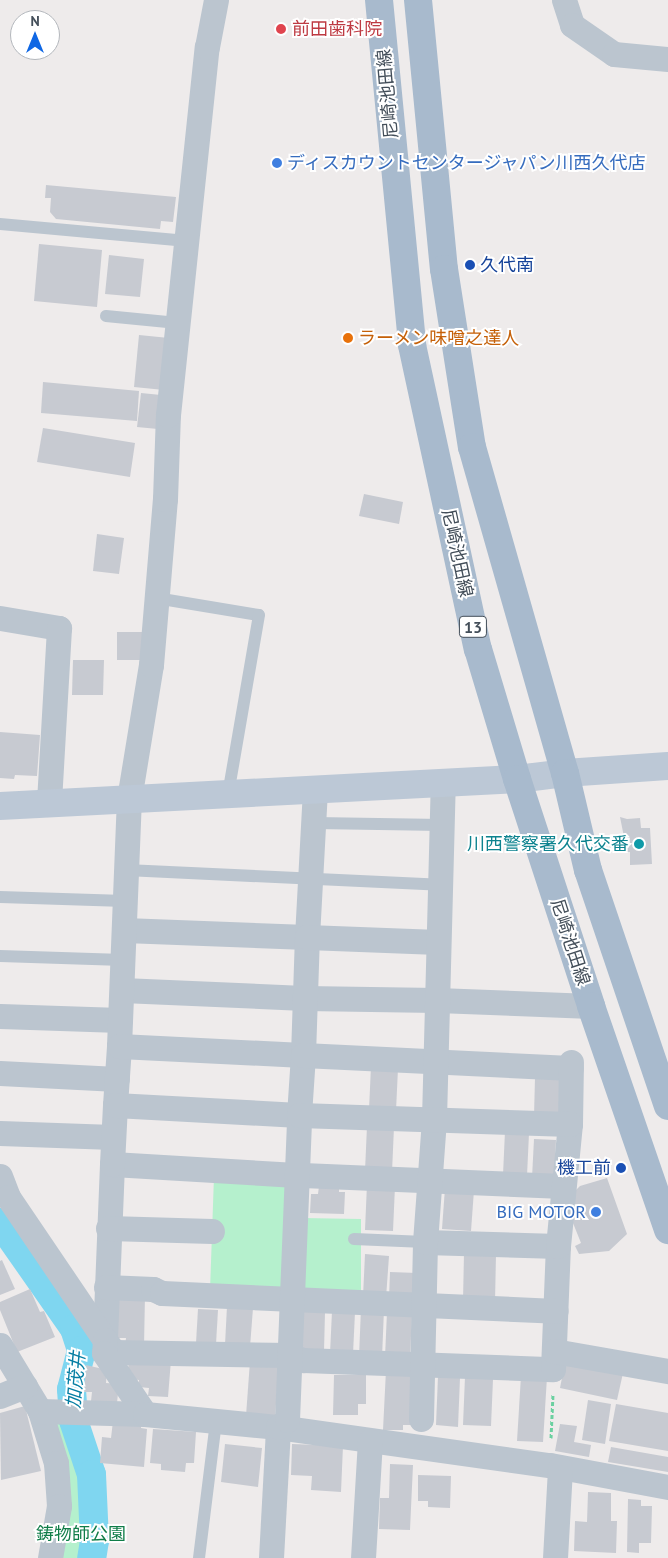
<!DOCTYPE html>
<meta charset="utf-8">
<style>
body{margin:0}
#map{position:relative;width:668px;height:1558px;overflow:hidden;background:#eeebeb;font-family:"PT Sans","Noto Sans JP",sans-serif}
div>[style]{position:absolute}
[style*='--x']{left:calc(var(--x)*1px);top:calc(var(--y)*1px);width:calc(var(--w)*1px);rotate:calc(var(--a)*1deg)}
.green>*{inset:0;background:#b5f0cd}
.canal>*{height:29px;margin:-14.5px;padding:0 14.5px;transform-origin:14.5px;border-radius:14.5px;background:#7fd6f0}
.building>*{inset:0;background:#c7cad1}
.path>*{height:3px;margin-top:-1.5px;transform-origin:0;background:repeating-linear-gradient(90deg,#6bd0a0 0 4px,transparent 0 6.5px)}
.lane>*{height:12px;margin:-6px;padding:0 6px;transform-origin:6px;border-radius:6px;background:#bbc5cf}
.street>*{height:25px;margin:-12.5px;padding:0 12.5px;transform-origin:12.5px;border-radius:12.5px;background:#bbc5cf}
.secondary>*{height:28px;margin:-14px;padding:0 14px;transform-origin:14px;border-radius:14px;background:#bcc8d6}
.primary>*{height:28px;margin:-14px;padding:0 14px;transform-origin:14px;border-radius:14px;background:#a8bacd}
.dots>*{width:14px;height:14px;translate:-50% -50%;box-sizing:border-box;border:2px solid #fff;border-radius:50%}
span{translate:-50% -50%;white-space:nowrap;text-align:center;line-height:1.15;-webkit-text-stroke:4px #fff;paint-order:stroke}
.shield-label span{padding:1px 4px;background:#fff;border:1px solid;border-radius:4px;-webkit-text-stroke-width:0}
.shield-label{font-size:16px;color:#434e59;font-weight:700}
.health-label{font-size:18px;color:#be3a42}
.left{translate:0 -50%;text-align:left}
.street-label{font-size:18px;color:#434e59}
.shop-label{font-size:18px;color:#366cbe}
.right{translate:-100% -50%;text-align:right}
.transit-label{font-size:18px;color:#164399}
.food-label{font-size:18px;color:#c56008}
.culture-label{font-size:18px;color:#0d838f}
.park-label{font-size:18px;color:#117d49}
.water-label{font-size:19px;color:#057ea3;font-style:italic}
.north{position:absolute;left:10px;top:10px;width:50px;height:50px;box-sizing:border-box;background:#fff;border:1px solid #b4b8bd;border-radius:50%;rotate:0deg;font-size:14px;font-weight:700;line-height:20px;text-align:center;color:#434e59}
.north::after{content:'';display:block;margin:auto;width:18px;height:22px;background:#0f67e4;clip-path:polygon(50% 0,100% 100%,50% 72%,0 100%)}
</style>
<div id="map">
<div class="green">
<i style="clip-path:polygon(214px 1176px,291px 1179px,287px 1294px,210px 1291px)"></i>
<i style="clip-path:polygon(302px 1218px,361px 1219px,361px 1296px,300px 1294px)"></i>
<i style="clip-path:polygon(79px 1419px,97px 1461px,102px 1536px,98px 1558px,58px 1558px,56px 1425px,58px 1421px)"></i>
</div>
<div class="canal">
<i style="--x:0;--y:1222;--w:129;--a:55.1"></i>
<i style="--x:74;--y:1328;--w:23;--a:72"></i>
<i style="--x:81;--y:1350;--w:40;--a:104.4"></i>
<i style="--x:71;--y:1389;--w:31;--a:86"></i>
<i style="--x:73;--y:1420;--w:57;--a:71.6"></i>
<i style="--x:91;--y:1474;--w:66;--a:87.4"></i>
<i style="--x:94;--y:1540;--w:18;--a:99"></i>
</div>
<div class="building">
<i style="clip-path:polygon(46px 185px,176px 197px,173px 222px,161px 221px,160px 229px,56px 219px,50px 212px,51px 198px,45px 198px)"></i>
<i style="clip-path:polygon(39px 244px,102px 250px,97px 307px,34px 301px)"></i>
<i style="clip-path:polygon(109px 255px,144px 259px,140px 297px,105px 294px)"></i>
<i style="clip-path:polygon(139px 335px,169px 338px,164px 390px,134px 387px)"></i>
<i style="clip-path:polygon(43px 382px,139px 391px,137px 421px,41px 413px)"></i>
<i style="clip-path:polygon(141px 393px,161px 395px,158px 429px,137px 427px)"></i>
<i style="clip-path:polygon(43px 428px,135px 443px,130px 477px,37px 462px)"></i>
<i style="clip-path:polygon(364px 494px,403px 502px,399px 524px,359px 516px)"></i>
<i style="clip-path:polygon(97px 534px,124px 538px,119px 574px,93px 571px)"></i>
<i style="clip-path:polygon(117px 632px,147px 632px,147px 660px,117px 660px)"></i>
<i style="clip-path:polygon(73px 660px,104px 660px,103px 695px,72px 695px)"></i>
<i style="clip-path:polygon(0 732px,40px 735px,37px 776px,15px 775px,14px 779px,0 778px)"></i>
<i style="clip-path:polygon(620px 817px,627px 819px,640px 818px,641px 828px,650px 828px,652px 864px,630px 865px,630px 852px,627px 852px,626px 837px,624px 837px)"></i>
<i style="clip-path:polygon(371px 1066px,398px 1068px,396px 1111px,369px 1110px)"></i>
<i style="clip-path:polygon(535px 1078px,560px 1079px,559px 1117px,534px 1116px)"></i>
<i style="clip-path:polygon(367px 1126px,394px 1127px,392px 1172px,365px 1171px)"></i>
<i style="clip-path:polygon(505px 1131px,529px 1133px,527px 1176px,503px 1175px)"></i>
<i style="clip-path:polygon(534px 1139px,556px 1140px,554px 1179px,532px 1178px)"></i>
<i style="clip-path:polygon(607px 1178px,627px 1234px,609px 1251px,579px 1254px,575px 1246px,581px 1243px,571px 1218px,576px 1190px,580px 1186px)"></i>
<i style="clip-path:polygon(367px 1184px,395px 1186px,393px 1231px,365px 1230px)"></i>
<i style="clip-path:polygon(319px 1186px,339px 1186px,339px 1192px,345px 1192px,344px 1214px,310px 1213px,311px 1194px,318px 1194px)"></i>
<i style="clip-path:polygon(445px 1188px,474px 1190px,471px 1231px,442px 1229px)"></i>
<i style="clip-path:polygon(464px 1253px,496px 1254px,495px 1302px,463px 1301px)"></i>
<i style="clip-path:polygon(365px 1254px,389px 1256px,386px 1298px,363px 1297px)"></i>
<i style="clip-path:polygon(2px 1260px,15px 1289px,0 1295px,0 1261px)"></i>
<i style="clip-path:polygon(390px 1272px,417px 1273px,416px 1300px,389px 1299px)"></i>
<i style="clip-path:polygon(30px 1289px,40px 1312px,44px 1311px,55px 1337px,17px 1352px,0 1310px,0 1302px)"></i>
<i style="clip-path:polygon(115px 1294px,145px 1294px,144px 1347px,125px 1346px,126px 1338px,114px 1338px)"></i>
<i style="clip-path:polygon(227px 1306px,253px 1308px,250px 1347px,225px 1345px)"></i>
<i style="clip-path:polygon(361px 1308px,384px 1309px,382px 1358px,359px 1357px)"></i>
<i style="clip-path:polygon(198px 1309px,218px 1310px,216px 1344px,196px 1343px)"></i>
<i style="clip-path:polygon(332px 1311px,355px 1312px,353px 1354px,330px 1354px)"></i>
<i style="clip-path:polygon(302px 1312px,325px 1312px,324px 1351px,301px 1351px)"></i>
<i style="clip-path:polygon(387px 1312px,412px 1313px,410px 1358px,385px 1357px)"></i>
<i style="clip-path:polygon(129px 1358px,171px 1360px,168px 1397px,148px 1396px,149px 1388px,139px 1387px,139px 1380px,131px 1379px,132px 1372px,128px 1371px)"></i>
<i style="clip-path:polygon(250px 1361px,279px 1363px,275px 1418px,246px 1416px)"></i>
<i style="clip-path:polygon(565px 1362px,623px 1373px,617px 1400px,560px 1388px)"></i>
<i style="clip-path:polygon(86px 1365px,107px 1370px,106px 1383px,119px 1384px,117px 1403px,91px 1401px,92px 1392px,84px 1392px)"></i>
<i style="clip-path:polygon(386px 1370px,415px 1371px,412px 1425px,403px 1425px,403px 1430px,383px 1430px)"></i>
<i style="clip-path:polygon(334px 1375px,366px 1375px,366px 1404px,358px 1404px,358px 1415px,333px 1415px)"></i>
<i style="clip-path:polygon(438px 1376px,460px 1378px,458px 1427px,436px 1425px)"></i>
<i style="clip-path:polygon(521px 1376px,547px 1377px,543px 1442px,517px 1441px)"></i>
<i style="clip-path:polygon(465px 1377px,493px 1379px,491px 1426px,463px 1425px)"></i>
<i style="clip-path:polygon(588px 1400px,611px 1404px,605px 1444px,582px 1440px)"></i>
<i style="clip-path:polygon(616px 1404px,668px 1413px,668px 1451px,609px 1441px)"></i>
<i style="clip-path:polygon(25px 1406px,41px 1471px,1px 1480px,0 1413px)"></i>
<i style="clip-path:polygon(113px 1421px,141px 1424px,141px 1428px,147px 1429px,144px 1467px,100px 1463px,102px 1437px,111px 1438px)"></i>
<i style="clip-path:polygon(560px 1424px,577px 1426px,574px 1442px,591px 1445px,589px 1457px,555px 1451px)"></i>
<i style="clip-path:polygon(153px 1429px,196px 1432px,194px 1463px,186px 1463px,185px 1472px,161px 1470px,161px 1464px,150px 1463px)"></i>
<i style="clip-path:polygon(225px 1444px,262px 1448px,258px 1487px,221px 1482px)"></i>
<i style="clip-path:polygon(292px 1444px,343px 1446px,341px 1492px,311px 1490px,312px 1476px,291px 1475px)"></i>
<i style="clip-path:polygon(611px 1447px,668px 1457px,668px 1472px,608px 1462px)"></i>
<i style="clip-path:polygon(390px 1464px,413px 1465px,410px 1530px,379px 1529px,380px 1498px,389px 1498px)"></i>
<i style="clip-path:polygon(418px 1475px,451px 1476px,450px 1508px,428px 1507px,428px 1501px,418px 1501px)"></i>
<i style="clip-path:polygon(588px 1492px,611px 1493px,611px 1521px,617px 1521px,616px 1553px,574px 1551px,575px 1521px,587px 1522px)"></i>
<i style="clip-path:polygon(628px 1499px,641px 1500px,641px 1506px,652px 1506px,651px 1543px,639px 1543px,639px 1553px,627px 1552px)"></i>
</div>
<div class="path">
<i style="--x:551;--y:1438;--w:44;--a:-87.4"></i>
</div>
<div class="lane">
<i style="--x:0;--y:224;--w:188;--a:5.2"></i>
<i style="--x:106;--y:316;--w:72;--a:5.6"></i>
<i style="--x:156;--y:598;--w:104;--a:9.4"></i>
<i style="--x:259;--y:615;--w:182;--a:99.8"></i>
<i style="--x:315;--y:823;--w:127;--a:0.9"></i>
<i style="--x:126;--y:870;--w:314;--a:2.7"></i>
<i style="--x:0;--y:897;--w:125;--a:1.8"></i>
<i style="--x:0;--y:956;--w:123;--a:1.9"></i>
<i style="--x:354;--y:1239;--w:71;--a:2.4"></i>
<i style="--x:199;--y:1558;--w:137;--a:-82.9"></i>
</div>
<div class="street">
<i style="--x:564;--y:0;--w:26;--a:72"></i>
<i style="--x:572;--y:25;--w:51;--a:34.6"></i>
<i style="--x:614;--y:54;--w:54;--a:5.3"></i>
<i style="--x:0;--y:618;--w:60;--a:9.6"></i>
<i style="--x:59;--y:628;--w:176;--a:93.3"></i>
<i style="--x:124;--y:930;--w:183;--a:2.2"></i>
<i style="--x:307;--y:937;--w:148;--a:-86.9"></i>
<i style="--x:122;--y:990;--w:182;--a:2.5"></i>
<i style="--x:304;--y:998;--w:133;--a:0.9"></i>
<i style="--x:437;--y:1000;--w:154;--a:2.2"></i>
<i style="--x:0;--y:1016;--w:120;--a:1.9"></i>
<i style="--x:119;--y:1046;--w:247;--a:-87.7"></i>
<i style="--x:129;--y:799;--w:136;--a:-80.7"></i>
<i style="--x:151;--y:665;--w:167;--a:-85.2"></i>
<i style="--x:165;--y:499;--w:84;--a:-88"></i>
<i style="--x:168;--y:415;--w:370;--a:-84"></i>
<i style="--x:207;--y:47;--w:48;--a:-79.2"></i>
<i style="--x:0;--y:1073;--w:117;--a:2.9"></i>
<i style="--x:115;--y:1105;--w:59;--a:-86.1"></i>
<i style="--x:119;--y:1046;--w:184;--a:2.8"></i>
<i style="--x:303;--y:1055;--w:118;--a:-88.1"></i>
<i style="--x:307;--y:937;--w:131;--a:2.2"></i>
<i style="--x:0;--y:1133;--w:113;--a:2"></i>
<i style="--x:112;--y:1164;--w:176;--a:92.3"></i>
<i style="--x:105;--y:1340;--w:15;--a:53"></i>
<i style="--x:114;--y:1352;--w:175;--a:1"></i>
<i style="--x:289;--y:1355;--w:15;--a:20"></i>
<i style="--x:303;--y:1360;--w:250;--a:2.1"></i>
<i style="--x:553;--y:1369;--w:123;--a:-87.7"></i>
<i style="--x:558;--y:1246;--w:133;--a:-178.3"></i>
<i style="--x:0;--y:1176;--w:22;--a:69"></i>
<i style="--x:8;--y:1197;--w:173;--a:55.9"></i>
<i style="--x:105;--y:1340;--w:13;--a:94"></i>
<i style="--x:104;--y:1353;--w:73;--a:56.1"></i>
<i style="--x:563;--y:1186;--w:267;--a:-177.6"></i>
<i style="--x:296;--y:1175;--w:184;--a:-176.6"></i>
<i style="--x:112;--y:1164;--w:59;--a:-87.1"></i>
<i style="--x:115;--y:1105;--w:184;--a:3.1"></i>
<i style="--x:299;--y:1115;--w:60;--a:-86.2"></i>
<i style="--x:303;--y:1055;--w:268;--a:2.8"></i>
<i style="--x:108;--y:1228;--w:104;--a:1.7"></i>
<i style="--x:558;--y:1246;--w:123;--a:-84.4"></i>
<i style="--x:570;--y:1124;--w:62;--a:-89.1"></i>
<i style="--x:106;--y:1287;--w:47;--a:2.4"></i>
<i style="--x:153;--y:1289;--w:10;--a:24"></i>
<i style="--x:162;--y:1293;--w:394;--a:2.6"></i>
<i style="--x:0;--y:1345;--w:77;--a:58.8"></i>
<i style="--x:40;--y:1411;--w:54;--a:72.9"></i>
<i style="--x:56;--y:1463;--w:43;--a:86"></i>
<i style="--x:59;--y:1506;--w:53;--a:99.8"></i>
<i style="--x:554;--y:1351;--w:116;--a:10"></i>
<i style="--x:0;--y:1396;--w:27;--a:-22"></i>
<i style="--x:40;--y:1411;--w:105;--a:1.6"></i>
<i style="--x:145;--y:1414;--w:134;--a:5.6"></i>
<i style="--x:278;--y:1427;--w:275;--a:8"></i>
<i style="--x:550;--y:1465;--w:120;--a:10.6"></i>
<i style="--x:421;--y:1419;--w:177;--a:-88.7"></i>
<i style="--x:425;--y:1242;--w:123;--a:-85.8"></i>
<i style="--x:434;--y:1119;--w:337;--a:-88.5"></i>
<i style="--x:271;--y:1558;--w:131;--a:-86.9"></i>
<i style="--x:278;--y:1427;--w:11;--a:-38"></i>
<i style="--x:287;--y:1420;--w:305;--a:-87.7"></i>
<i style="--x:299;--y:1115;--w:271;--a:1.9"></i>
<i style="--x:363;--y:1558;--w:117;--a:-86.6"></i>
<i style="--x:555;--y:1558;--w:90;--a:-86.8"></i>
</div>
<div class="secondary">
<i style="--x:0;--y:806;--w:518;--a:-2.99"></i>
<i style="--x:517;--y:779;--w:48;--a:-7.1"></i>
<i style="--x:565;--y:773;--w:103;--a:-3.9"></i>
</div>
<div class="primary">
<i style="--x:379;--y:0;--w:347;--a:84.5"></i>
<i style="--x:412;--y:345;--w:311;--a:77.8"></i>
<i style="--x:478;--y:649;--w:136;--a:73.3"></i>
<i style="--x:517;--y:779;--w:239;--a:71.9"></i>
<i style="--x:591;--y:1006;--w:237;--a:71"></i>
<i style="--x:418;--y:0;--w:270;--a:84.5"></i>
<i style="--x:444;--y:269;--w:180;--a:81.1"></i>
<i style="--x:472;--y:447;--w:339;--a:74.1"></i>
<i style="--x:565;--y:773;--w:100;--a:76.7"></i>
<i style="--x:588;--y:870;--w:249;--a:71.3"></i>
</div>
<div class="dots">
<i style="left:281px;top:29px;background:#e0444e"></i>
<i style="left:277px;top:163px;background:#3f7fe0"></i>
<i style="left:470px;top:265px;background:#1a4fb4"></i>
<i style="left:348px;top:338px;background:#e8710a"></i>
<i style="left:639px;top:844px;background:#0f9aa8"></i>
<i style="left:621px;top:1168px;background:#1a4fb4"></i>
<i style="left:596px;top:1212px;background:#3f7fe0"></i>
</div>
<div class="shield-label">
<span style="left:473px;top:627px">13</span>
</div>
<div class="health-label">
<span class="left" style="left:292px;top:29px">前田歯科院</span>
</div>
<div class="street-label">
<span style="left:388px;top:94px;rotate:-95deg">尼崎池田線</span>
<span style="left:457px;top:553px;rotate:78deg">尼崎池田線</span>
<span style="left:570px;top:942px;rotate:72deg">尼崎池田線</span>
</div>
<div class="shop-label">
<span class="left" style="left:287px;top:163px">ディスカウントセンタージャパン川西久代店</span>
<span class="right" style="left:586px;top:1212px">BIG MOTOR</span>
</div>
<div class="transit-label">
<span class="left" style="left:480px;top:265px">久代南</span>
<span class="right" style="left:611px;top:1168px">機工前</span>
</div>
<div class="food-label">
<span class="left" style="left:358px;top:338px">ラーメン味噌之達人</span>
</div>
<div class="culture-label">
<span class="right" style="left:629px;top:844px">川西警察署久代交番</span>
</div>
<div class="park-label">
<span style="left:81px;top:1534px">鋳物師公園</span>
</div>
<div class="water-label">
<span style="left:76px;top:1380px;rotate:-85deg">加茂井</span>
</div>
<div class="north">N</div>
</div>
